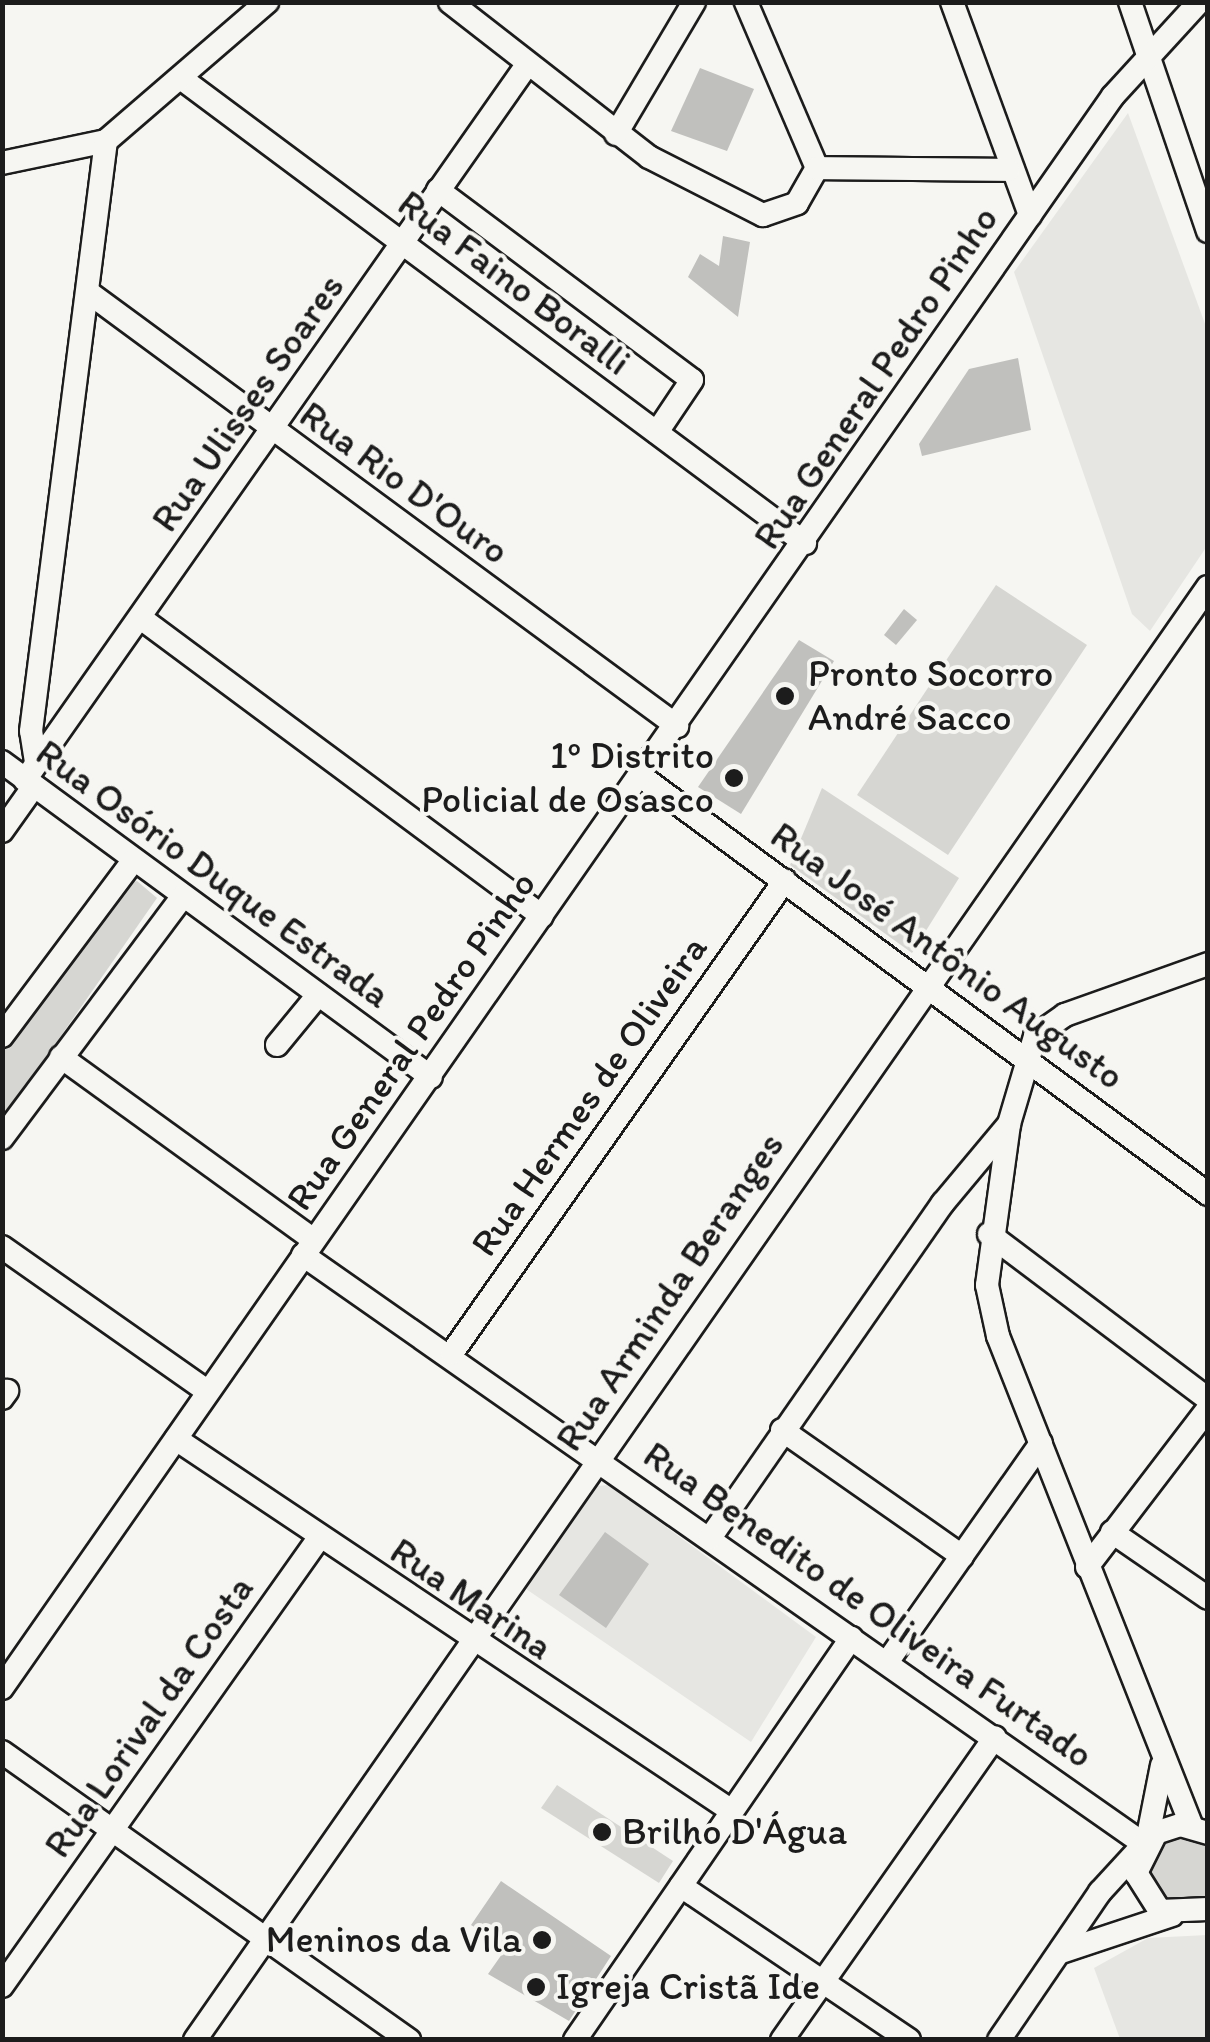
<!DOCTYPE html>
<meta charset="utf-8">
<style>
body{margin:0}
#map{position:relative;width:1210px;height:2042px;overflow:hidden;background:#f6f6f2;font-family:Itim,sans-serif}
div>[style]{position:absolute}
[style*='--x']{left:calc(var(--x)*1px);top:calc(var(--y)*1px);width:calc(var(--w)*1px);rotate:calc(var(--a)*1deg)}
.built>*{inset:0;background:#e6e6e2}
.green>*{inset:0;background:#d6d6d2}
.building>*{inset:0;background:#c0c0bd}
.roads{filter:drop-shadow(2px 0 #1c1c1c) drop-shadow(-2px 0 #1c1c1c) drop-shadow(0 2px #1c1c1c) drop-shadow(0 -2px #1c1c1c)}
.minor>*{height:22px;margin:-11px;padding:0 11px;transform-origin:11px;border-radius:11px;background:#f6f6f2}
.dots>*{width:28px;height:28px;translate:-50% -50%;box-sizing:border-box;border:5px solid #f6f6f2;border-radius:50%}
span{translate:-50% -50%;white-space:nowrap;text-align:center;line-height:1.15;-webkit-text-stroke:8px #f6f6f2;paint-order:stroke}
.street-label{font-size:38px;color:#1c1c1c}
.poi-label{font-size:38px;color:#1c1c1c}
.left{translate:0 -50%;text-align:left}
.right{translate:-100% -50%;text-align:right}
.frame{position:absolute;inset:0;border:5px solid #1c1c1c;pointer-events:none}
</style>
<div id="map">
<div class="built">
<i style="clip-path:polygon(1128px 113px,1208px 332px,1207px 546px,1150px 631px,1132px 614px,1014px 272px)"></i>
<i style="clip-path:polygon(609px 1485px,816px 1637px,751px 1742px,526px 1589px,597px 1486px)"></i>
<i style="clip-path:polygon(1207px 1935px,1207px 2039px,1120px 2039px,1094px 1968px,1148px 1938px)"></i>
</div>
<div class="green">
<i style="clip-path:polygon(996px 585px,1087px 645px,948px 855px,857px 795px)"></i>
<i style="clip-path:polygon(822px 788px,959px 878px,912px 953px,790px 865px)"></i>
<i style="clip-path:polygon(137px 881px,157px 898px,3px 1119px,3px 1043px,117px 888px)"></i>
<i style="clip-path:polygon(557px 1785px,673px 1861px,659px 1883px,541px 1808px)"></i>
<i style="clip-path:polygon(1178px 1837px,1207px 1846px,1208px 1902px,1167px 1908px,1146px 1868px,1157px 1847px)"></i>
</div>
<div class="building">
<i style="clip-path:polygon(700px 68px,754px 89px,727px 151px,671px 131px)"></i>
<i style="clip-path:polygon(723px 236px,750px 242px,738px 317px,688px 277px,700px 254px,719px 266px)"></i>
<i style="clip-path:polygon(1018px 358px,1031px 430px,922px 456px,919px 444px,969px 369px)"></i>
<i style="clip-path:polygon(904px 609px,917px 620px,896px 645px,884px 635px)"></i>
<i style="clip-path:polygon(799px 640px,834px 661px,741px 814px,698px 787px)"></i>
<i style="clip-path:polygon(605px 1532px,649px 1564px,606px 1628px,559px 1595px)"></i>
<i style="clip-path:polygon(501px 1881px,611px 1956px,569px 2021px,488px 1974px,507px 1947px,471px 1925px)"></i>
</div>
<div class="roads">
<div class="minor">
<i style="--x:450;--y:2;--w:252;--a:37.9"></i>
<i style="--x:649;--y:157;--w:128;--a:27"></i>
<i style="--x:763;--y:215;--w:36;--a:-19"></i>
<i style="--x:797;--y:203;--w:40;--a:-60.3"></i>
<i style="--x:817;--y:168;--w:181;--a:-113.2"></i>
<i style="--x:952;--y:2;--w:227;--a:69.9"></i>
<i style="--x:1130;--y:2;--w:242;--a:71.2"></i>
<i style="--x:182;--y:79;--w:777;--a:36.68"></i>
<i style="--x:616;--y:134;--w:153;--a:-59.4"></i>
<i style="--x:2;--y:163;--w:106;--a:-11.9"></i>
<i style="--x:106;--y:141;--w:213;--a:-40.8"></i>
<i style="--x:817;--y:168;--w:191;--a:0.6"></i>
<i style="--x:438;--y:190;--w:317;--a:36.8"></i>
<i style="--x:692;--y:380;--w:63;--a:123.9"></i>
<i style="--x:92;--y:295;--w:727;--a:36.38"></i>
<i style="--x:142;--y:619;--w:498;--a:36.6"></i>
<i style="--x:2;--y:762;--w:532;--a:36.29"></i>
<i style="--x:36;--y:762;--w:31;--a:-99"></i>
<i style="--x:31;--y:731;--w:595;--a:-82.76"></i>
<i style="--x:642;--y:777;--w:703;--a:36.38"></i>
<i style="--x:25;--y:780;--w:874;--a:-54.93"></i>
<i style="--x:2;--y:831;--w:55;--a:-54.6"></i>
<i style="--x:2;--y:1036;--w:219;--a:-53.2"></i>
<i style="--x:277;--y:1045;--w:65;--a:-50.6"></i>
<i style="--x:61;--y:1057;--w:312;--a:35.9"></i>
<i style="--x:2;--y:1138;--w:301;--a:-53.2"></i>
<i style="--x:989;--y:1234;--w:274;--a:37"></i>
<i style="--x:2;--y:1247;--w:251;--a:35.1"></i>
<i style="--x:303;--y:1255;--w:1027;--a:35.01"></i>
<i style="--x:1144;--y:1844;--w:65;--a:132.5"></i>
<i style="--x:1100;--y:1892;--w:179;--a:124.3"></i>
<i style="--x:452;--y:1353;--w:578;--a:-54.85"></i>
<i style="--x:2;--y:1398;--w:9;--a:-54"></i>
<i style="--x:782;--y:1430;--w:220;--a:35"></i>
<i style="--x:176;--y:1439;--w:669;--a:33.79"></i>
<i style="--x:1112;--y:1532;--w:116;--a:34.5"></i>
<i style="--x:710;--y:1538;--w:408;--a:-55.2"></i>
<i style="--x:943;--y:1203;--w:103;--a:-50.1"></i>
<i style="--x:1087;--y:1567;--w:199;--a:-52.6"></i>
<i style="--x:888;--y:1661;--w:266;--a:-54.9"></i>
<i style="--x:2;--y:1688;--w:1941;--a:-55.09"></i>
<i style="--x:1113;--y:96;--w:127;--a:-47.5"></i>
<i style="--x:2;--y:1752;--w:499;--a:35.3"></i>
<i style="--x:1192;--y:1827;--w:528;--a:-111.56"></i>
<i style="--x:998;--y:1336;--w:52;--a:-102.2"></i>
<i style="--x:987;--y:1285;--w:162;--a:-82.2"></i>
<i style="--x:1009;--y:1124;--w:92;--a:-73.5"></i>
<i style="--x:1035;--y:1036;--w:37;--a:-35"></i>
<i style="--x:1065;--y:1015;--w:152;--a:-19.6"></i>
<i style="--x:1208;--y:1833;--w:29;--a:-164"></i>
<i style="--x:1180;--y:1825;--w:25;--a:162"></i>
<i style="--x:1156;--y:1833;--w:45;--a:116.6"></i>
<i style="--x:1136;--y:1873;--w:45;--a:57.7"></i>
<i style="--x:1160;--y:1911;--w:48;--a:-2.4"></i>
<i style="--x:1147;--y:1841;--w:77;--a:-78.8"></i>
<i style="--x:681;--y:1886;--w:275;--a:34"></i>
<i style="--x:1061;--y:1952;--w:117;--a:-18.4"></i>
<i style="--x:2;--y:1986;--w:549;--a:-54.72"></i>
<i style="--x:195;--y:2040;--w:1771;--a:-55.12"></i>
<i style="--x:575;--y:2040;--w:488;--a:-55.5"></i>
<i style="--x:782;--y:2040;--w:370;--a:-54.9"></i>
</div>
</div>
<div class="dots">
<i style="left:785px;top:696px;background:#1c1c1c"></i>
<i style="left:734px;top:778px;background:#1c1c1c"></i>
<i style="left:602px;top:1832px;background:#1c1c1c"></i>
<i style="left:542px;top:1940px;background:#1c1c1c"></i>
<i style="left:536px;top:1987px;background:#1c1c1c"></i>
</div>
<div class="street-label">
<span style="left:514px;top:283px;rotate:37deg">Rua Faino Boralli</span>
<span style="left:876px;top:378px;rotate:-56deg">Rua General Pedro Pinho</span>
<span style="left:248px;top:403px;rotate:-55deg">Rua Ulisses Soares</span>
<span style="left:404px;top:483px;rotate:36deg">Rua Rio D'Ouro</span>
<span style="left:213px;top:874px;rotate:36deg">Rua Osório Duque Estrada</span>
<span style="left:947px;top:956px;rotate:36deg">Rua José Antônio Augusto</span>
<span style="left:411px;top:1041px;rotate:-55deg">Rua General Pedro Pinho</span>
<span style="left:589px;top:1096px;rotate:-55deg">Rua Hermes de Oliveira</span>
<span style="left:670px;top:1292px;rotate:-56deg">Rua Arminda Beranges</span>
<span style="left:471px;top:1599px;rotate:34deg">Rua Marina</span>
<span style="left:868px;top:1605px;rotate:35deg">Rua Benedito de Oliveira Furtado</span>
<span style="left:149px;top:1717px;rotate:-55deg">Rua Lorival da Costa</span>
</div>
<div class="poi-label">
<span class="left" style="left:808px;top:696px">Pronto Socorro<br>André Sacco</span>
<span class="right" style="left:714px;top:778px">1º Distrito<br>Policial de Osasco</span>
<span class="left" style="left:622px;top:1832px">Brilho D'Água</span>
<span class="right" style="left:522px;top:1940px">Meninos da Vila</span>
<span class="left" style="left:556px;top:1987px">Igreja Cristã Ide</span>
</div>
<div class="frame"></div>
</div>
